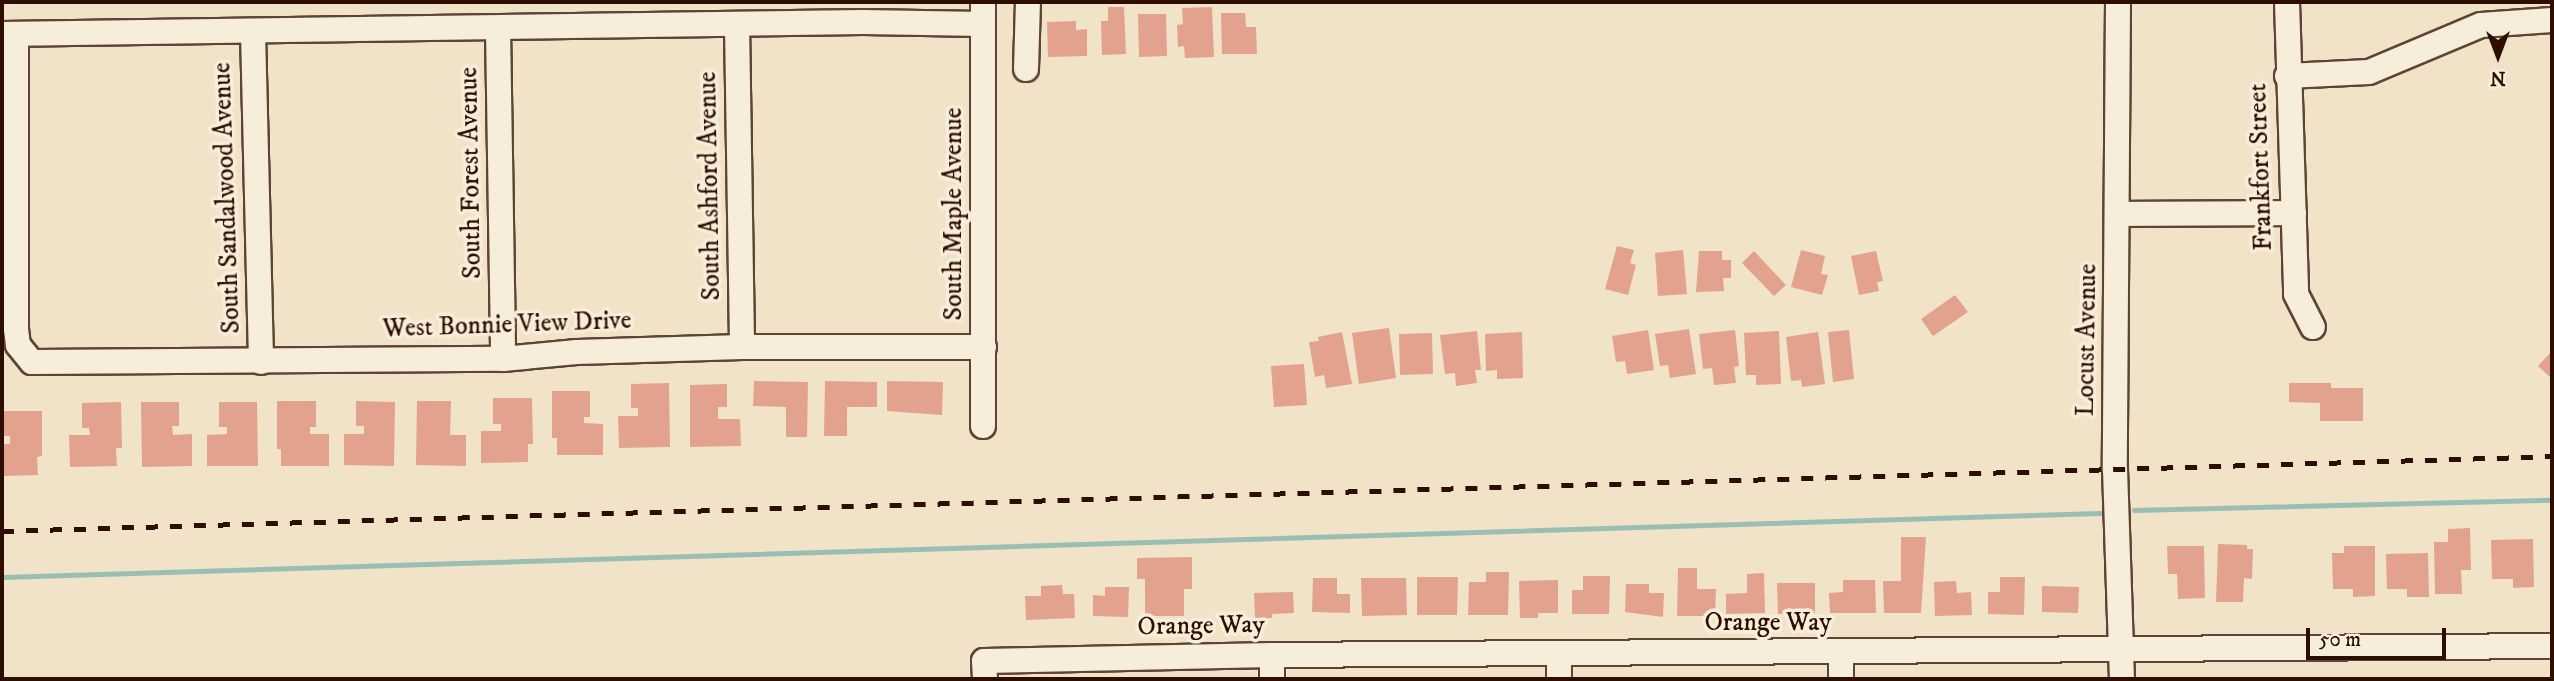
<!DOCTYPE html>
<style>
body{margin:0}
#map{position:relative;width:2554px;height:681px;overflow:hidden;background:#f1e3c7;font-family:"IM FELL DW Pica",serif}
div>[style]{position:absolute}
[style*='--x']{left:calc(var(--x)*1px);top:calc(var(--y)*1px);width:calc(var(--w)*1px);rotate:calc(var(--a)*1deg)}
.stream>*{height:5px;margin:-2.5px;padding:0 2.5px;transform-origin:2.5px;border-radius:2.5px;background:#9bbeb2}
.building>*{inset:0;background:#e3a28e}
.roads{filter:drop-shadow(2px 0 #5f4334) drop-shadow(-2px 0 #5f4334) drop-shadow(0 2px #5f4334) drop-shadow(0 -2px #5f4334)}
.minor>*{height:24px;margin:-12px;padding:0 12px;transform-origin:12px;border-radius:12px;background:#f6eddb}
.rail>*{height:5px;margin-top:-2.5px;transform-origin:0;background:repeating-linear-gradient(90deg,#2e0e03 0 12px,transparent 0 24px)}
span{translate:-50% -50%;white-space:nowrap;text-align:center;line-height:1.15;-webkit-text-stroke:7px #f6eddb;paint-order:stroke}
.street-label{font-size:26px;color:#2e0e03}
.frame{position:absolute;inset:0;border:4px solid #2e0e03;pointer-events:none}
.north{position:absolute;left:2463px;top:21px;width:70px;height:70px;-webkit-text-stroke:5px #f6eddb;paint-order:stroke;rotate:180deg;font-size:19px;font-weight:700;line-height:28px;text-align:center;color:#2e0e03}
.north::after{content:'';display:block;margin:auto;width:24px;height:32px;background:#2e0e03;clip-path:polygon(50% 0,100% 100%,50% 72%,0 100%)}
.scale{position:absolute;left:2306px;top:628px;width:140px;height:32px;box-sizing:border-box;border:4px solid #2e0e03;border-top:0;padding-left:9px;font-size:21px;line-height:24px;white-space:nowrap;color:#2e0e03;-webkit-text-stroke:5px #f6eddb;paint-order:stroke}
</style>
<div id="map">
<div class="stream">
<i style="--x:2134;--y:510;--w:418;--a:-1.4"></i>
<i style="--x:2;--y:577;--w:2099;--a:-1.75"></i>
</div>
<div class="building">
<i style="clip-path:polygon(1108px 7px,1124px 7px,1126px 54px,1102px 55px,1101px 21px,1108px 21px)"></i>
<i style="clip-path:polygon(1212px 7px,1214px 57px,1185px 58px,1184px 46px,1178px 47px,1177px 25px,1183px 24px,1182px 8px)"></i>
<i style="clip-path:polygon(1221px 13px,1245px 13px,1246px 27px,1256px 27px,1257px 54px,1222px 54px)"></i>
<i style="clip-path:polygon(1138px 14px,1166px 14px,1167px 56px,1139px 57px)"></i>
<i style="clip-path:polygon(1076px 21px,1076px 30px,1087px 29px,1087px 56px,1048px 57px,1047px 22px)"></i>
<i style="clip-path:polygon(1617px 246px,1634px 250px,1630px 263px,1636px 265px,1628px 295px,1605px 289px)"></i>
<i style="clip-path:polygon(1683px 250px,1687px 294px,1658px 296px,1655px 253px)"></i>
<i style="clip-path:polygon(1801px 250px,1825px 256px,1821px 274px,1828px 275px,1822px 295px,1791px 287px)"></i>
<i style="clip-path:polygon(1699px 251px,1722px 251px,1722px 260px,1731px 260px,1731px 278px,1723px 278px,1724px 291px,1696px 292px)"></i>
<i style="clip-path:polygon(1754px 251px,1786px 285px,1774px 296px,1742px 263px)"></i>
<i style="clip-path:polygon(1876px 251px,1883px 281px,1877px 282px,1879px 291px,1859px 295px,1851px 256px)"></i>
<i style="clip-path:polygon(1955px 295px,1968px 312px,1933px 336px,1921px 319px)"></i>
<i style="clip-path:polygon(1389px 328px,1396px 378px,1359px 384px,1352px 333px)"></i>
<i style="clip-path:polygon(1689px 329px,1696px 374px,1670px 378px,1668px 365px,1660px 366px,1655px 334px)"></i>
<i style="clip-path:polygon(1648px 330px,1654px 370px,1627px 374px,1625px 361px,1616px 362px,1612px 336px)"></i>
<i style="clip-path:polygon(1735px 330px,1739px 366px,1734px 367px,1736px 383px,1714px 385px,1712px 368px,1703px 369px,1699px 334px)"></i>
<i style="clip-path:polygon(1849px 330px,1854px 379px,1833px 382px,1828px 332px)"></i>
<i style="clip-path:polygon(1477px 331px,1481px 370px,1475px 370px,1477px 383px,1456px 386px,1455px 373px,1445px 374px,1440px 335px)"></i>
<i style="clip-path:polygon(1779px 331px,1781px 384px,1756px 385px,1756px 375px,1746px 375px,1744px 333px)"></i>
<i style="clip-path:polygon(1342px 332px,1352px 384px,1326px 388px,1324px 375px,1315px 377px,1309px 342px,1319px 341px,1318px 337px)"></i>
<i style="clip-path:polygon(1522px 332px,1523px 378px,1497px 379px,1497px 370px,1486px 371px,1485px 334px)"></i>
<i style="clip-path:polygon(1818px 332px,1825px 384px,1802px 387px,1801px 380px,1791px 381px,1786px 337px)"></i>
<i style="clip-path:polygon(1432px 333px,1433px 374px,1400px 375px,1399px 334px)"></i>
<i style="clip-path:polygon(2552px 351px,2552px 379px,2538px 366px)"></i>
<i style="clip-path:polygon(1304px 364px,1307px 405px,1274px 407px,1271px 366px)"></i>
<i style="clip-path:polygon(754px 381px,808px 382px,807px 437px,786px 437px,786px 407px,753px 406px)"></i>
<i style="clip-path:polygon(825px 381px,877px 382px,877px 407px,847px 407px,847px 436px,824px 436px)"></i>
<i style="clip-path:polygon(887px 381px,943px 382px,942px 415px,887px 411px)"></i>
<i style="clip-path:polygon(669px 383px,670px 447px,619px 448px,618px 416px,638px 416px,638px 408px,631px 408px,631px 384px)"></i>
<i style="clip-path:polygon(2289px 383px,2331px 383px,2331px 388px,2363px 388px,2363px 421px,2320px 421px,2320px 403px,2289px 402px)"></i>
<i style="clip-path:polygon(727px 384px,727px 407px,718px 407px,718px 419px,740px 419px,741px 446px,690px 447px,690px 385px)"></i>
<i style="clip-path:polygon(552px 391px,590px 391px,590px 417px,584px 417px,584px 423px,603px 424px,603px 455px,557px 455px,557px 438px,552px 438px)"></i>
<i style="clip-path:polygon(493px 398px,532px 398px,533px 444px,528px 444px,528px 462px,481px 463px,481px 431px,501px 431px,501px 424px,493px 424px)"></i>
<i style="clip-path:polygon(277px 401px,316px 401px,316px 427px,310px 427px,310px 434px,329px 434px,329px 466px,281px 466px,281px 449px,277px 449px)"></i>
<i style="clip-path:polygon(356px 401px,395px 402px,394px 466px,344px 465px,344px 434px,364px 434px,364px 426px,356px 426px)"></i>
<i style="clip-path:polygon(417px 401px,451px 401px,450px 435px,466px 435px,466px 466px,416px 465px)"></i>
<i style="clip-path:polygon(121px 402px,122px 448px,116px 448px,117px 466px,70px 467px,69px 435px,90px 435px,89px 428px,82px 428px,82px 403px)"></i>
<i style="clip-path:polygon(141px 402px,179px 402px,179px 426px,172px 426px,173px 435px,192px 434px,192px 466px,142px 467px)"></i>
<i style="clip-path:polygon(219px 402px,257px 402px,258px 466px,207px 466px,207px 435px,227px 434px,227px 427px,219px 427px)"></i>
<i style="clip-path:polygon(2px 411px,42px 411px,42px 456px,37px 457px,38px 475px,2px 476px,2px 444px,10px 444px,10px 436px,3px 436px)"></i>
<i style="clip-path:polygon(2470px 528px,2471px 570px,2461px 570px,2462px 594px,2435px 594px,2434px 542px,2448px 542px,2448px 529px)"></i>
<i style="clip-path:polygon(1901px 537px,1926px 537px,1921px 613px,1884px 613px,1883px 581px,1901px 581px)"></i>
<i style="clip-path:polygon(2533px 539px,2534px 587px,2513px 588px,2513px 579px,2492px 579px,2491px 540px)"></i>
<i style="clip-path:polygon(2218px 544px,2247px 545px,2247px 549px,2253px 549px,2252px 579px,2244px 578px,2243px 602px,2216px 602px)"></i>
<i style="clip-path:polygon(2167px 546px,2204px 546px,2205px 598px,2178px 599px,2177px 574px,2168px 574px)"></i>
<i style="clip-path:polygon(2344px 546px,2375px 546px,2375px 596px,2353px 597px,2353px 589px,2333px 589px,2332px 553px,2344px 553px)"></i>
<i style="clip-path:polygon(2428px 553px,2429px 597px,2407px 597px,2407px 589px,2387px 589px,2386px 554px)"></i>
<i style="clip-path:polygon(1192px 557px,1192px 589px,1184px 589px,1184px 616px,1145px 616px,1145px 579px,1137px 579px,1137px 558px)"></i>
<i style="clip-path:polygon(1678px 568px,1697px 568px,1697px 589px,1716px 589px,1715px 616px,1677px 616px)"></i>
<i style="clip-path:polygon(1486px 572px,1509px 572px,1508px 615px,1468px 615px,1469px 582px,1486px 582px)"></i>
<i style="clip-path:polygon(1764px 573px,1765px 613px,1726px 614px,1726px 594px,1747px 593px,1747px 574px)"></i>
<i style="clip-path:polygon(1583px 576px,1610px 576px,1609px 614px,1572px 614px,1572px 590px,1583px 590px)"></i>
<i style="clip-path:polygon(1417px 577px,1458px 577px,1457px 615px,1417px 615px)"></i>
<i style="clip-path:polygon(2000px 577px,2025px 577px,2024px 615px,1988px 614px,1988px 592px,2000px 592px)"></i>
<i style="clip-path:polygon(1313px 578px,1337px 578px,1337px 594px,1350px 594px,1350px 613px,1312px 612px)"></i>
<i style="clip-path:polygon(1361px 578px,1406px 578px,1407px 615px,1362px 616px)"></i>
<i style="clip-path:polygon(1558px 580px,1558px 613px,1538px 613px,1538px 618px,1520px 618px,1519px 581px)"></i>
<i style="clip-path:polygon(1843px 580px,1875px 580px,1876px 613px,1830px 613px,1829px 593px,1843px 592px)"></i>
<i style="clip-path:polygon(1956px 581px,1957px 593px,1971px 592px,1972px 615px,1935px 616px,1934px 582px)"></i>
<i style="clip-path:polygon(1777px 583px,1815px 583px,1815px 613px,1778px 614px)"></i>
<i style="clip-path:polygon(1626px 584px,1649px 584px,1649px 593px,1664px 593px,1663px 617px,1625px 612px)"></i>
<i style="clip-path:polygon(1062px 585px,1063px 594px,1074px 594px,1075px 618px,1026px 620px,1025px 596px,1041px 596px,1041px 586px)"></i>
<i style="clip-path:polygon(2042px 586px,2079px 587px,2078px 613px,2042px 612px)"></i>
<i style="clip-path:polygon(1105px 587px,1129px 587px,1128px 617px,1093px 616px,1093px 595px,1105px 596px)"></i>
<i style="clip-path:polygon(1293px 592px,1294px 613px,1272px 614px,1272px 618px,1255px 618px,1254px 593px)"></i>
</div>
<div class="roads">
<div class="minor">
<i style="--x:983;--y:2;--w:424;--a:90"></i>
<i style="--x:2118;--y:2;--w:467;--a:90.4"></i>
<i style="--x:2115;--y:469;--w:210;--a:88.1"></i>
<i style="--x:2287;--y:2;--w:292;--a:88.2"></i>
<i style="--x:2296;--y:294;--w:37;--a:63"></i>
<i style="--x:737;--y:24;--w:323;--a:89.1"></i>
<i style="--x:498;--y:28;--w:331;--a:89.1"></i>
<i style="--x:253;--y:32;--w:330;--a:88.6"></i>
<i style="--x:2;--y:34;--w:861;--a:-0.8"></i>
<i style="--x:863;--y:22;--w:120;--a:1"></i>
<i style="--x:16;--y:34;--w:295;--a:90"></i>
<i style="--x:16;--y:329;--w:16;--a:83"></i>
<i style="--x:18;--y:345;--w:22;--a:51"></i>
<i style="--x:32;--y:362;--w:471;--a:-0.4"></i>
<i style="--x:503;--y:359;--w:74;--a:-5.4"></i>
<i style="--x:577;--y:352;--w:165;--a:-1.7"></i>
<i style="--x:742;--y:347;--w:242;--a:0"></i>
<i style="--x:1026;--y:69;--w:67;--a:-88.3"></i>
<i style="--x:2287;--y:76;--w:82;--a:-2.8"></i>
<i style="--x:2369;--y:72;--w:121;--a:-22.8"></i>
<i style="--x:2481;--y:25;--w:71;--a:-4"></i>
<i style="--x:2118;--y:214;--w:176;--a:-0.3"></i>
<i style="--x:1559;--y:653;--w:26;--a:90"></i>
<i style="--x:1272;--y:655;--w:24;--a:90"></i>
<i style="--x:985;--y:679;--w:18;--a:-93"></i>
<i style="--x:984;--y:661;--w:288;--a:-1.2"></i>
<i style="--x:1272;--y:655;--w:1280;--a:-0.4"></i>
<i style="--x:1841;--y:679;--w:27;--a:-90"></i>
</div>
</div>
<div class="rail">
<i style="--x:2;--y:531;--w:2551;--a:-1.68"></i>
</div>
<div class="street-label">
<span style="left:2261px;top:167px;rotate:-92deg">Frankfort Street</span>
<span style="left:471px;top:173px;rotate:-91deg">South Forest Avenue</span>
<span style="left:710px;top:186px;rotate:-91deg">South Ashford Avenue</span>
<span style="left:227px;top:198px;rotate:-92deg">South Sandalwood Avenue</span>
<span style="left:954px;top:214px;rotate:-90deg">South Maple Avenue</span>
<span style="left:507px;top:325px;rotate:-2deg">West Bonnie View Drive</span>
<span style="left:2087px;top:340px;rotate:-89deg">Locust Avenue</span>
<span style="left:1768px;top:623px">Orange Way</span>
<span style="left:1201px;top:626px;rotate:-1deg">Orange Way</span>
</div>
<div class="frame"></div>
<div class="north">N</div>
<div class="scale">50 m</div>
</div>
